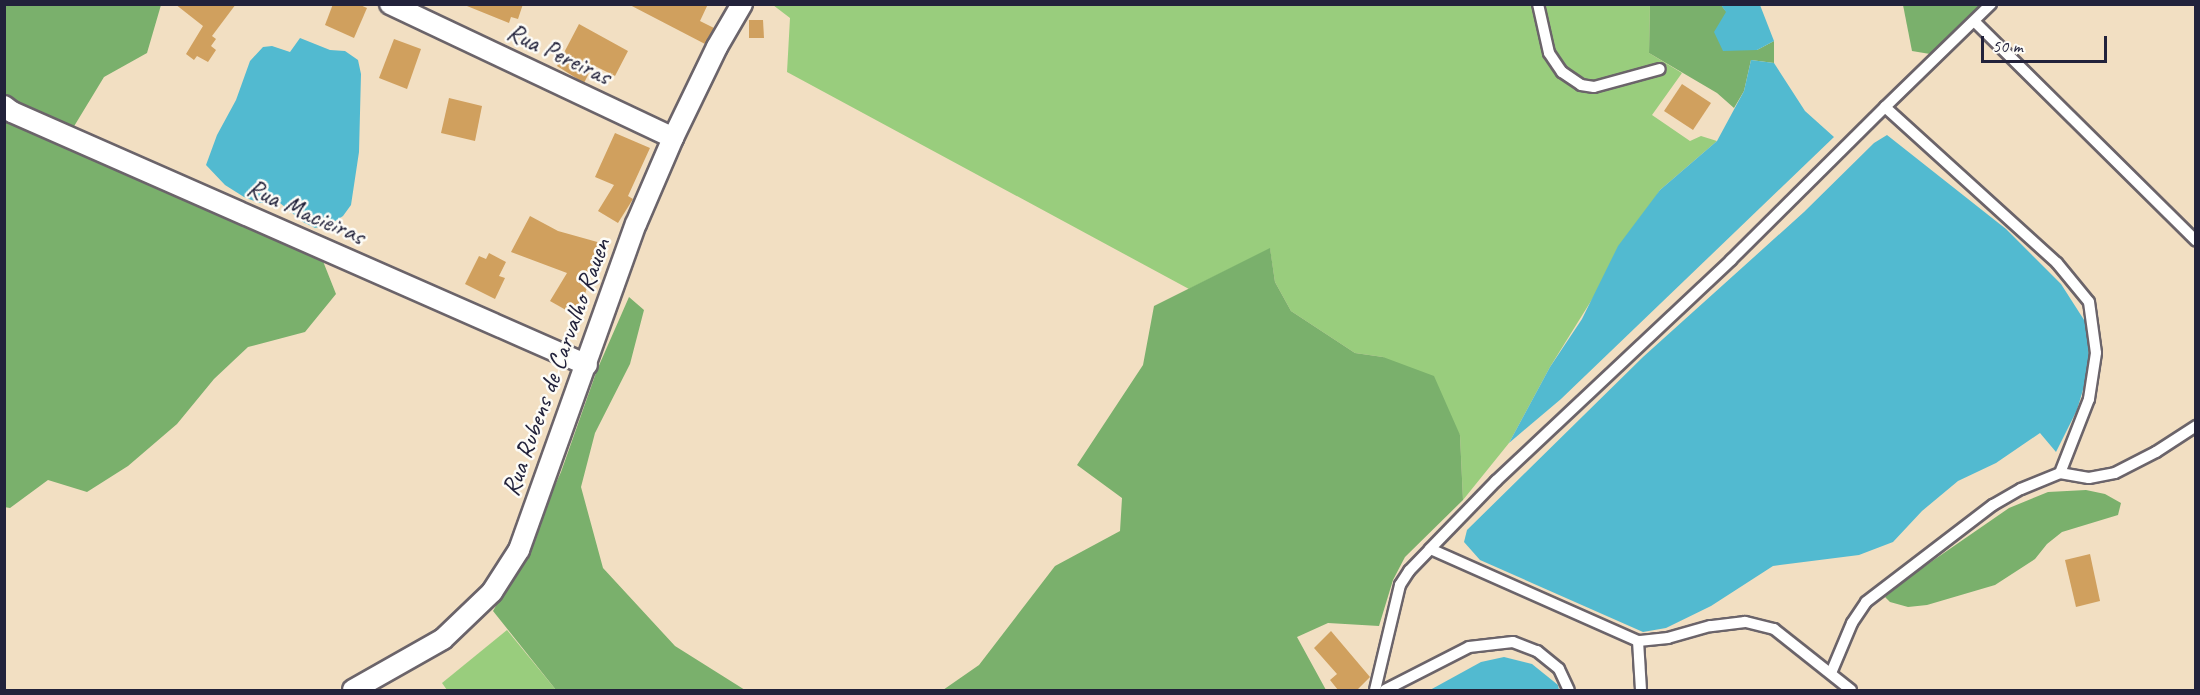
<!DOCTYPE html>
<style>
body{margin:0}
#map{position:relative;width:2200px;height:695px;overflow:hidden;background:#f2dfc2;font-family:Caveat,sans-serif}
div>[style]{position:absolute}
[style*='--x']{left:calc(var(--x)*1px);top:calc(var(--y)*1px);width:calc(var(--w)*1px);rotate:calc(var(--a)*1deg)}
.green>*{inset:0;background:#99cd7d}
.forest>*{inset:0;background:#7ab06c}
.water>*{inset:0;background:#52bad0}
.building>*{inset:0;background:#d0a05e}
.roads{filter:drop-shadow(2px 0 #6b646a) drop-shadow(-2px 0 #6b646a) drop-shadow(0 2px #6b646a) drop-shadow(0 -2px #6b646a)}
.lane>*{height:10px;margin:-5px;padding:0 5px;transform-origin:5px;border-radius:5px;background:#fff}
.street>*{height:20px;margin:-10px;padding:0 10px;transform-origin:10px;border-radius:10px;background:#fff}
span{translate:-50% -50%;white-space:nowrap;text-align:center;line-height:1.15;-webkit-text-stroke:5px #fdfcf7;paint-order:stroke}
.street-label{font-size:26px;color:#22223b}
.frame{position:absolute;inset:0;border:6px solid #22223b;pointer-events:none}
.scale{position:absolute;left:1981px;top:36px;width:126px;height:27px;box-sizing:border-box;border:3px solid #22223b;border-top:0;padding-left:8px;font-size:18px;line-height:21px;white-space:nowrap;color:#22223b;-webkit-text-stroke:4px #fdfcf7;paint-order:stroke}
</style>
<div id="map">
<div class="green">
<i style="clip-path:polygon(773px 5px,1650px 5px,1649px 53px,1682px 73px,1652px 115px,1690px 141px,1701px 136px,1717px 141px,1660px 190px,1550px 367px,1509px 443px,1463px 500px,1460px 435px,1383px 357px,1355px 353px,1291px 311px,1275px 282px,1270px 249px,1189px 289px,787px 72px,790px 18px)"></i>
<i style="clip-path:polygon(507px 630px,556px 690px,447px 690px,442px 683px)"></i>
</div>
<div class="forest">
<i style="clip-path:polygon(4px 5px,161px 5px,147px 53px,104px 77px,73px 128px,317px 246px,336px 294px,305px 332px,248px 347px,214px 379px,177px 424px,128px 466px,87px 492px,48px 480px,10px 508px,4px 507px)"></i>
<i style="clip-path:polygon(1650px 5px,1721px 5px,1757px 50px,1774px 41px,1774px 63px,1751px 60px,1744px 91px,1734px 108px,1717px 93px,1649px 53px)"></i>
<i style="clip-path:polygon(1903px 5px,1903px 4px,1982px 5px,1930px 54px,1912px 51px)"></i>
<i style="clip-path:polygon(1270px 248px,1275px 282px,1291px 311px,1355px 353px,1383px 357px,1434px 376px,1460px 435px,1463px 500px,1405px 557px,1393px 580px,1379px 626px,1328px 623px,1297px 637px,1326px 690px,943px 690px,979px 665px,1055px 566px,1120px 531px,1122px 498px,1077px 465px,1143px 365px,1154px 306px)"></i>
<i style="clip-path:polygon(629px 297px,644px 310px,630px 364px,595px 433px,581px 487px,603px 568px,675px 646px,745px 690px,556px 690px,493px 611px,519px 565px,561px 472px,597px 370px)"></i>
<i style="clip-path:polygon(2086px 490px,2105px 494px,2121px 503px,2118px 515px,2062px 532px,2047px 544px,2035px 559px,1995px 585px,1927px 605px,1908px 607px,1890px 602px,1885px 597px,1912px 575px,2009px 508px,2048px 492px)"></i>
</div>
<div class="water">
<i style="clip-path:polygon(1721px 5px,1760px 5px,1774px 41px,1757px 50px,1723px 51px,1714px 32px,1726px 12px)"></i>
<i style="clip-path:polygon(300px 38px,330px 50px,345px 51px,358px 60px,361px 74px,359px 152px,351px 205px,343px 216px,331px 224px,315px 228px,303px 222px,280px 203px,259px 203px,244px 197px,225px 185px,206px 165px,217px 135px,236px 100px,250px 61px,263px 47px,272px 46px,290px 52px)"></i>
<i style="clip-path:polygon(1751px 60px,1774px 63px,1805px 111px,1834px 137px,1561px 399px,1509px 443px,1550px 367px,1582px 319px,1618px 246px,1660px 190px,1717px 141px,1744px 91px)"></i>
<i style="clip-path:polygon(1887px 135px,2006px 229px,2061px 284px,2086px 323px,2090px 366px,2077px 410px,2056px 452px,2040px 433px,1996px 463px,1958px 481px,1922px 511px,1893px 542px,1859px 555px,1773px 566px,1711px 606px,1666px 628px,1643px 632px,1480px 560px,1464px 542px,1467px 530px,1643px 357px,1804px 212px,1874px 143px)"></i>
<i style="clip-path:polygon(1504px 657px,1532px 664px,1558px 685px,1559px 690px,1430px 690px,1481px 662px)"></i>
</div>
<div class="building">
<i style="clip-path:polygon(175px 4px,236px 4px,212px 36px,216px 39px,211px 46px,216px 50px,208px 62px,197px 56px,194px 60px,186px 54px,203px 26px)"></i>
<i style="clip-path:polygon(333px 4px,358px 4px,367px 8px,354px 38px,325px 25px)"></i>
<i style="clip-path:polygon(462px 4px,523px 4px,518px 19px,511px 17px,509px 23px)"></i>
<i style="clip-path:polygon(628px 4px,708px 4px,700px 21px,714px 28px,705px 44px)"></i>
<i style="clip-path:polygon(749px 20px,763px 20px,764px 38px,749px 38px)"></i>
<i style="clip-path:polygon(579px 24px,628px 51px,615px 76px,593px 65px,584px 83px,557px 66px)"></i>
<i style="clip-path:polygon(394px 39px,421px 49px,407px 89px,379px 78px)"></i>
<i style="clip-path:polygon(1682px 84px,1711px 103px,1693px 130px,1664px 111px)"></i>
<i style="clip-path:polygon(449px 98px,482px 106px,475px 141px,441px 133px)"></i>
<i style="clip-path:polygon(615px 133px,650px 148px,628px 196px,633px 199px,618px 223px,598px 211px,614px 185px,595px 177px)"></i>
<i style="clip-path:polygon(530px 216px,558px 231px,601px 243px,585px 294px,573px 314px,550px 301px,567px 273px,511px 252px)"></i>
<i style="clip-path:polygon(489px 253px,506px 262px,499px 276px,505px 278px,495px 299px,465px 284px,479px 256px,486px 259px)"></i>
<i style="clip-path:polygon(2090px 554px,2100px 601px,2076px 607px,2065px 560px)"></i>
<i style="clip-path:polygon(1331px 631px,1370px 677px,1357px 690px,1338px 690px,1330px 680px,1337px 674px,1314px 648px)"></i>
</div>
<div class="roads">
<div class="lane">
<i style="--x:1538;--y:4;--w:50;--a:77.3"></i>
<i style="--x:1549;--y:53;--w:23;--a:56"></i>
<i style="--x:1562;--y:72;--w:23;--a:34"></i>
<i style="--x:1581;--y:85;--w:13;--a:9"></i>
<i style="--x:1594;--y:87;--w:68;--a:-15.3"></i>
<i style="--x:1991;--y:4;--w:148;--a:135.8"></i>
<i style="--x:1885;--y:107;--w:232;--a:42.2"></i>
<i style="--x:2057;--y:263;--w:50;--a:50.6"></i>
<i style="--x:2089;--y:302;--w:51;--a:82.2"></i>
<i style="--x:2096;--y:353;--w:47;--a:98.7"></i>
<i style="--x:2089;--y:399;--w:79;--a:111.4"></i>
<i style="--x:1975;--y:22;--w:311;--a:44.7"></i>
<i style="--x:1638;--y:641;--w:49;--a:86.5"></i>
<i style="--x:1831;--y:673;--w:54;--a:-67.2"></i>
<i style="--x:1852;--y:623;--w:25;--a:-56"></i>
<i style="--x:1866;--y:602;--w:160;--a:-37.4"></i>
<i style="--x:1993;--y:505;--w:32;--a:-30"></i>
<i style="--x:2021;--y:489;--w:42;--a:-22.3"></i>
<i style="--x:2060;--y:473;--w:29;--a:10"></i>
<i style="--x:2089;--y:478;--w:26;--a:-11"></i>
<i style="--x:2115;--y:473;--w:46;--a:-27.1"></i>
<i style="--x:2156;--y:452;--w:48;--a:-33"></i>
<i style="--x:1375;--y:690;--w:108;--a:-76.6"></i>
<i style="--x:1400;--y:585;--w:17;--a:-57"></i>
<i style="--x:1409;--y:571;--w:30;--a:-46"></i>
<i style="--x:1385;--y:690;--w:94;--a:-27.1"></i>
<i style="--x:1469;--y:647;--w:44;--a:-6.5"></i>
<i style="--x:1513;--y:642;--w:26;--a:21"></i>
<i style="--x:1537;--y:651;--w:28;--a:39"></i>
<i style="--x:1559;--y:669;--w:23;--a:65"></i>
<i style="--x:1851;--y:690;--w:98;--a:-141.6"></i>
<i style="--x:1774;--y:629;--w:30;--a:-166"></i>
<i style="--x:1745;--y:622;--w:35;--a:173"></i>
<i style="--x:1710;--y:626;--w:44;--a:164.1"></i>
<i style="--x:1668;--y:638;--w:30;--a:174"></i>
<i style="--x:1638;--y:641;--w:227;--a:-156.1"></i>
<i style="--x:1430;--y:549;--w:95;--a:-45.9"></i>
<i style="--x:1496;--y:481;--w:323;--a:-43.2"></i>
<i style="--x:1731;--y:260;--w:217;--a:-44.8"></i>
</div>
<div class="street">
<i style="--x:390;--y:4;--w:313;--a:25.3"></i>
<i style="--x:4;--y:106;--w:10;--a:37"></i>
<i style="--x:12;--y:112;--w:628;--a:23.75"></i>
<i style="--x:353;--y:690;--w:103;--a:-29.5"></i>
<i style="--x:443;--y:639;--w:68;--a:-43.8"></i>
<i style="--x:492;--y:592;--w:50;--a:-57.3"></i>
<i style="--x:519;--y:550;--w:346;--a:-70.3"></i>
<i style="--x:636;--y:224;--w:94;--a:-66.7"></i>
<i style="--x:673;--y:138;--w:101;--a:-64.2"></i>
<i style="--x:717;--y:47;--w:50;--a:-59.8"></i>
</div>
</div>
<div class="street-label">
<span style="left:559px;top:54px;rotate:25deg">Rua Pereiras</span>
<span style="left:306px;top:212px;rotate:24deg">Rua Macieiras</span>
<span style="left:556px;top:367px;rotate:-70deg">Rua Rubens de Carvalho Rauen</span>
</div>
<div class="frame"></div>
<div class="scale">50 m</div>
</div>
